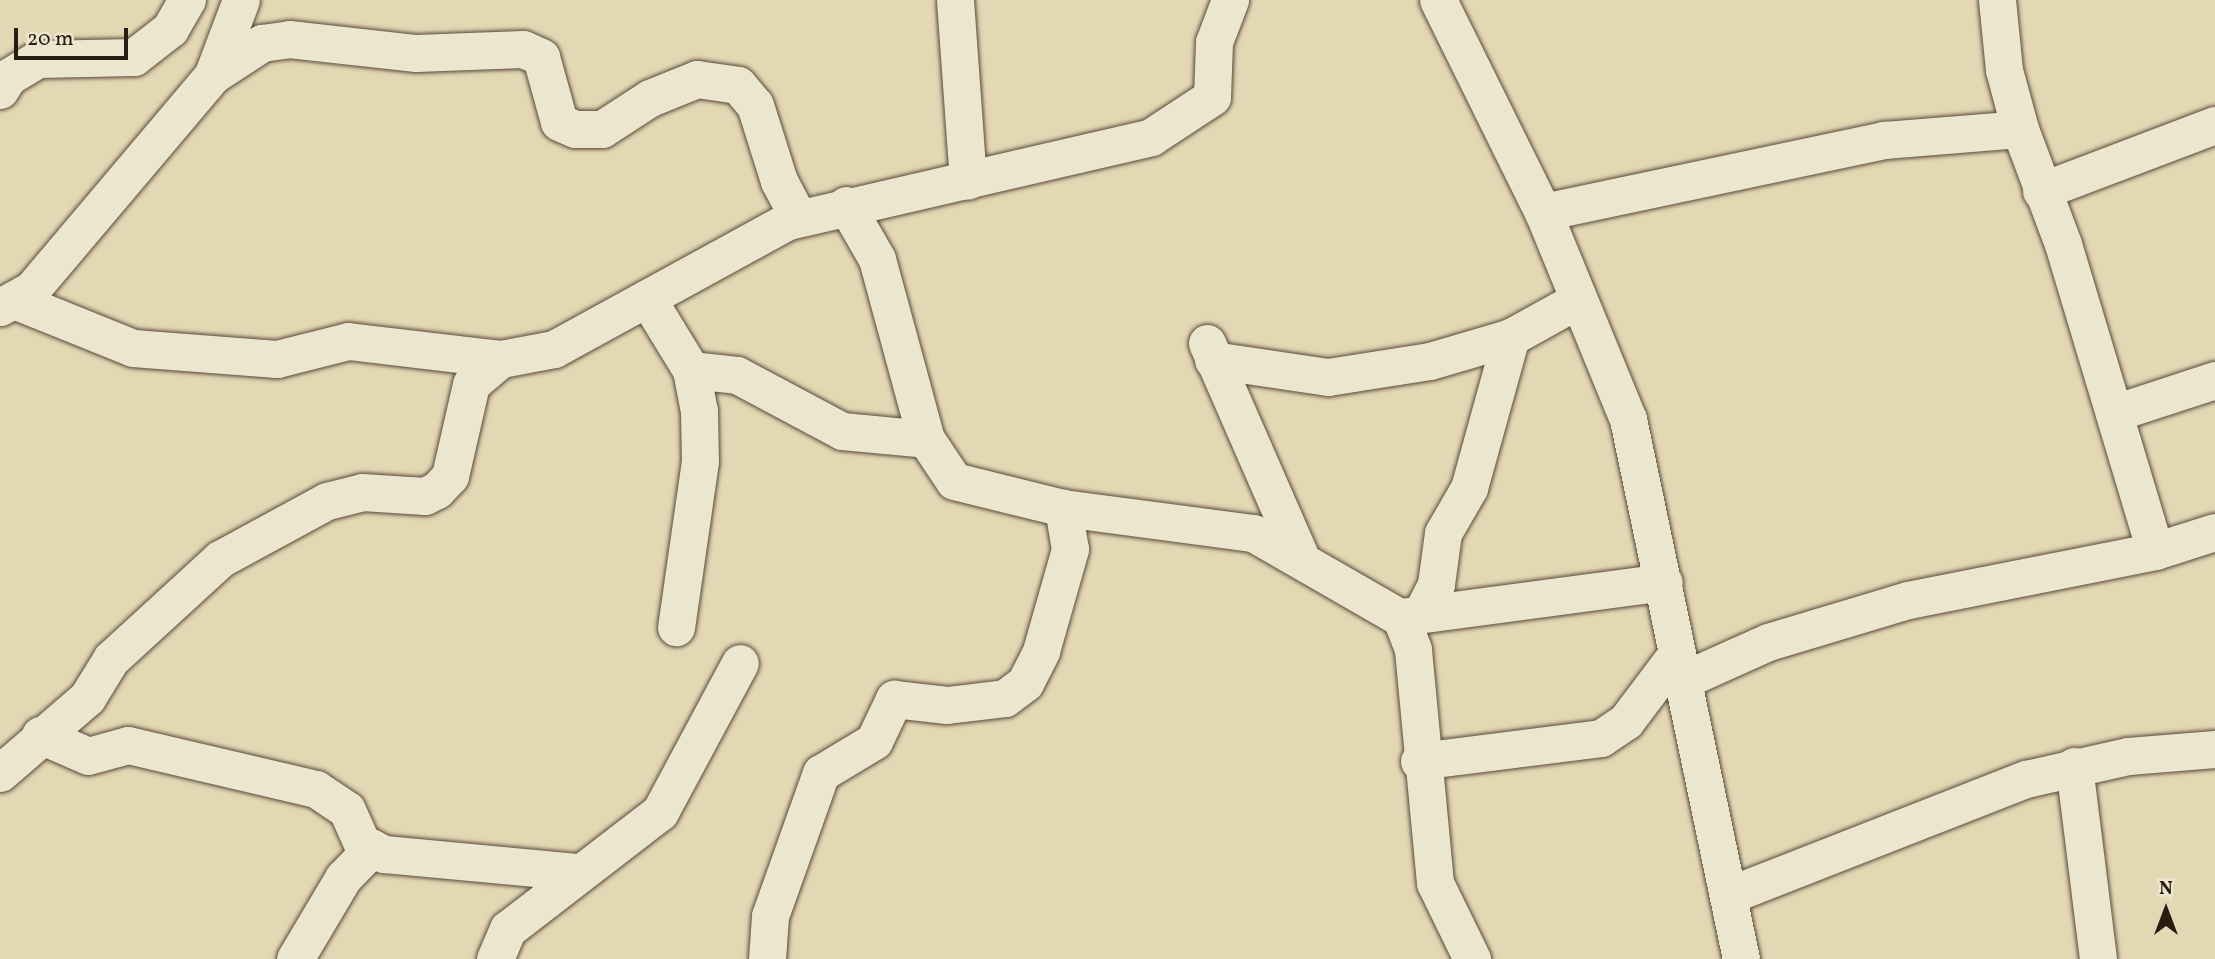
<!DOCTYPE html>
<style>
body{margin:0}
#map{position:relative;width:2215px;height:959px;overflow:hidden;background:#e4d8b4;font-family:Vollkorn,serif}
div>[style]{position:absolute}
.roads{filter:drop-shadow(0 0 2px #584a3a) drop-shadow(0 0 2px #584a3a)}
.minor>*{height:37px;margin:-18.5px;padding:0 18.5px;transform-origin:18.5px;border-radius:18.5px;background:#ede6ce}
span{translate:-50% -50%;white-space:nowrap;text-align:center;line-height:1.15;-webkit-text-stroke:6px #ede6ce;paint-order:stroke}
.north{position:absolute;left:2131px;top:875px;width:70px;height:70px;-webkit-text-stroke:5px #ede6ce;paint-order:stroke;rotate:0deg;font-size:19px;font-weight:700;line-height:28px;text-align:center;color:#2a1b12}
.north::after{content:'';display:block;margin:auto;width:24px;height:32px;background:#2a1b12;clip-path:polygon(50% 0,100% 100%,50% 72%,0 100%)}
.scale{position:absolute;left:14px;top:28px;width:114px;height:32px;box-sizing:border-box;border:4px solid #2a1b12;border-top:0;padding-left:9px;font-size:21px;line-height:24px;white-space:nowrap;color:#2a1b12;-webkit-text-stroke:5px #ede6ce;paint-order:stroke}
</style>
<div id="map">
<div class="roads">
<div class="minor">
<div style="left:955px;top:0;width:181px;rotate:85.9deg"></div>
<div style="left:1438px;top:0;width:237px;rotate:63.7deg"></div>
<div style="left:1543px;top:212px;width:224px;rotate:67.7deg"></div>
<div style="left:1628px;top:419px;width:552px;rotate:78.18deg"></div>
<div style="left:1997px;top:0;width:70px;rotate:84.3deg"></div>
<div style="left:2004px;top:70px;width:61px;rotate:74.8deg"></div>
<div style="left:2020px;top:129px;width:123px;rotate:69.5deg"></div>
<div style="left:2063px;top:244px;width:320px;rotate:73.3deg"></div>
<div style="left:213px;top:74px;width:79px;rotate:-69.3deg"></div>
<div style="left:0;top:90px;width:15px;rotate:-58deg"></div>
<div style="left:8px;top:77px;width:35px;rotate:-31deg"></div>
<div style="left:38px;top:59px;width:96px;rotate:-1.2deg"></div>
<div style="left:134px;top:57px;width:46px;rotate:-37.9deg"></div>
<div style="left:170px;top:29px;width:34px;rotate:-60deg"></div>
<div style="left:2041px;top:191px;width:186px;rotate:-20.8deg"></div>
<div style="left:846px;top:205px;width:62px;rotate:60.1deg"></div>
<div style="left:877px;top:259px;width:187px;rotate:74.8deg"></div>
<div style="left:926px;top:439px;width:50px;rotate:56.3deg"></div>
<div style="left:954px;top:481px;width:112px;rotate:13.9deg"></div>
<div style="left:1063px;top:508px;width:192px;rotate:7.5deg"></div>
<div style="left:1253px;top:533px;width:171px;rotate:29.9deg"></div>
<div style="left:1401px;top:618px;width:34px;rotate:69deg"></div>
<div style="left:1413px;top:650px;width:234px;rotate:84.6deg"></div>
<div style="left:1435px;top:883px;width:85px;rotate:64deg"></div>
<div style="left:1543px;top:212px;width:349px;rotate:-11.9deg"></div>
<div style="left:1884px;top:140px;width:136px;rotate:-4.6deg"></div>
<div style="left:647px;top:298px;width:84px;rotate:58.6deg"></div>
<div style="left:691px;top:370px;width:42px;rotate:79deg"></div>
<div style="left:699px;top:411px;width:50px;rotate:88.9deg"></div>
<div style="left:700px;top:461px;width:168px;rotate:98.2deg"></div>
<div style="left:14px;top:300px;width:128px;rotate:22deg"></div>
<div style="left:133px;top:348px;width:144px;rotate:4.4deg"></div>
<div style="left:277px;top:359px;width:73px;rotate:-14.2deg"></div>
<div style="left:348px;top:341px;width:154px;rotate:6.7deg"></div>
<div style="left:501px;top:359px;width:54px;rotate:-10.7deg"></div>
<div style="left:554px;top:349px;width:267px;rotate:-28.7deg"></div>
<div style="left:788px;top:221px;width:373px;rotate:-13deg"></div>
<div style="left:1151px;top:137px;width:73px;rotate:-33.3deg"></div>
<div style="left:1212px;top:97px;width:55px;rotate:-87.9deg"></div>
<div style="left:1214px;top:42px;width:45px;rotate:-69.1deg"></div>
<div style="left:0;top:307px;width:37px;rotate:-29deg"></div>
<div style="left:32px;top:289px;width:280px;rotate:-49.8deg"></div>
<div style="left:213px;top:75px;width:59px;rotate:-33.1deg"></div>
<div style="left:262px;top:43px;width:27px;rotate:-8deg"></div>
<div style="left:289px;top:39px;width:128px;rotate:6.3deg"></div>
<div style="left:416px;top:53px;width:107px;rotate:-2.1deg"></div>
<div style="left:523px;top:49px;width:20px;rotate:24deg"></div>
<div style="left:541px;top:57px;width:67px;rotate:74.5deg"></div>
<div style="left:559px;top:122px;width:17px;rotate:24deg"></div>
<div style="left:575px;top:129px;width:27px"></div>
<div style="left:602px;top:129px;width:57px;rotate:-32.9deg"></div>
<div style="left:650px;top:98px;width:51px;rotate:-22deg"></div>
<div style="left:697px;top:79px;width:41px;rotate:8.3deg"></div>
<div style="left:738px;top:85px;width:26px;rotate:50deg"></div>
<div style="left:755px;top:105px;width:80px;rotate:72.5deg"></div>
<div style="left:779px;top:181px;width:41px;rotate:62.2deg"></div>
<div style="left:1207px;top:343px;width:230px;rotate:66.4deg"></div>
<div style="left:1213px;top:360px;width:116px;rotate:8.4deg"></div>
<div style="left:1328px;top:377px;width:103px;rotate:-8.9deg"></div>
<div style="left:1430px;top:361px;width:84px;rotate:-16.5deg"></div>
<div style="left:1511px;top:337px;width:74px;rotate:-29deg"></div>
<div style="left:691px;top:370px;width:46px;rotate:6.2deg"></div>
<div style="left:737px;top:375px;width:119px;rotate:28.1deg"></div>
<div style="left:842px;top:431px;width:84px;rotate:5.4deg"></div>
<div style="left:2114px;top:413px;width:106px;rotate:-18.1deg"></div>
<div style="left:1422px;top:612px;width:31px;rotate:-63deg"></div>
<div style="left:1436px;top:584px;width:51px;rotate:-82.2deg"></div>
<div style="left:1443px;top:533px;width:52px;rotate:-60deg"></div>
<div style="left:1469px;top:488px;width:157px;rotate:-74.5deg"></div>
<div style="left:1402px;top:617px;width:264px;rotate:-7.6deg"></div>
<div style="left:1681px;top:681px;width:95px;rotate:-24.1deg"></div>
<div style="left:1768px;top:642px;width:146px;rotate:-16.7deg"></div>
<div style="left:1908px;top:600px;width:252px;rotate:-11.2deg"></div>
<div style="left:2155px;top:551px;width:63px;rotate:-17.6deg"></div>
<div style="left:40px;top:735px;width:52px;rotate:23.6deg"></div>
<div style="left:88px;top:756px;width:41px;rotate:-15.4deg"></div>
<div style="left:128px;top:745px;width:193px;rotate:13.2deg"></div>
<div style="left:316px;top:789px;width:37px;rotate:34deg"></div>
<div style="left:347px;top:810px;width:36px;rotate:66deg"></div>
<div style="left:362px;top:843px;width:25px;rotate:27deg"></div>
<div style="left:384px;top:854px;width:196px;rotate:5.3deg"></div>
<div style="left:1419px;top:761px;width:183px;rotate:-7.2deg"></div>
<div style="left:1601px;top:738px;width:30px;rotate:-34deg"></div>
<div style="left:1626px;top:721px;width:81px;rotate:-53deg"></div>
<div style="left:2074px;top:766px;width:194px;rotate:82.9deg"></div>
<div style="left:0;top:773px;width:115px;rotate:-40.8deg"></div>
<div style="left:87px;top:698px;width:46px;rotate:-58.4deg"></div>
<div style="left:111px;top:659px;width:148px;rotate:-42.5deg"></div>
<div style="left:220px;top:559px;width:122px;rotate:-28.5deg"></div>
<div style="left:327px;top:501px;width:36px;rotate:-14deg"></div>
<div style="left:362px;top:492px;width:63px;rotate:3.6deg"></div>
<div style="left:425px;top:496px;width:13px;rotate:-27deg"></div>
<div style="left:437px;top:490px;width:19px;rotate:-47deg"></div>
<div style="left:450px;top:476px;width:94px;rotate:-77.1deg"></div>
<div style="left:471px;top:384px;width:39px;rotate:-40deg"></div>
<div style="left:1732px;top:894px;width:316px;rotate:-21.4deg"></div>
<div style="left:2026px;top:779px;width:105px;rotate:-12.7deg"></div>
<div style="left:2128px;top:756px;width:87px;rotate:-4.6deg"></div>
<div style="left:295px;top:959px;width:94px;rotate:-59.3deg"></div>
<div style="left:343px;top:878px;width:42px;rotate:-46deg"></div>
<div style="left:495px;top:959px;width:33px;rotate:-67deg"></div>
<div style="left:508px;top:929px;width:192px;rotate:-37.6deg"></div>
<div style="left:660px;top:812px;width:169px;rotate:-61.8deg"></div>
<div style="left:767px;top:959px;width:43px;rotate:-86deg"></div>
<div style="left:770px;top:916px;width:152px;rotate:-70.4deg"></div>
<div style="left:821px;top:773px;width:62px;rotate:-31.1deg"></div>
<div style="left:874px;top:741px;width:47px;rotate:-64.5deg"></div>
<div style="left:894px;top:699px;width:53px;rotate:6.5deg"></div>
<div style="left:947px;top:705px;width:58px;rotate:-6.9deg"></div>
<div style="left:1005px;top:698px;width:25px;rotate:-37deg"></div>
<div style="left:1025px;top:683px;width:36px;rotate:-63deg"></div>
<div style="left:1041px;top:651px;width:106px;rotate:-74.1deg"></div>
<div style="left:1070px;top:549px;width:42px;rotate:-99.7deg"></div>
</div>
</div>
<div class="north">N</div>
<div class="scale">20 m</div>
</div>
